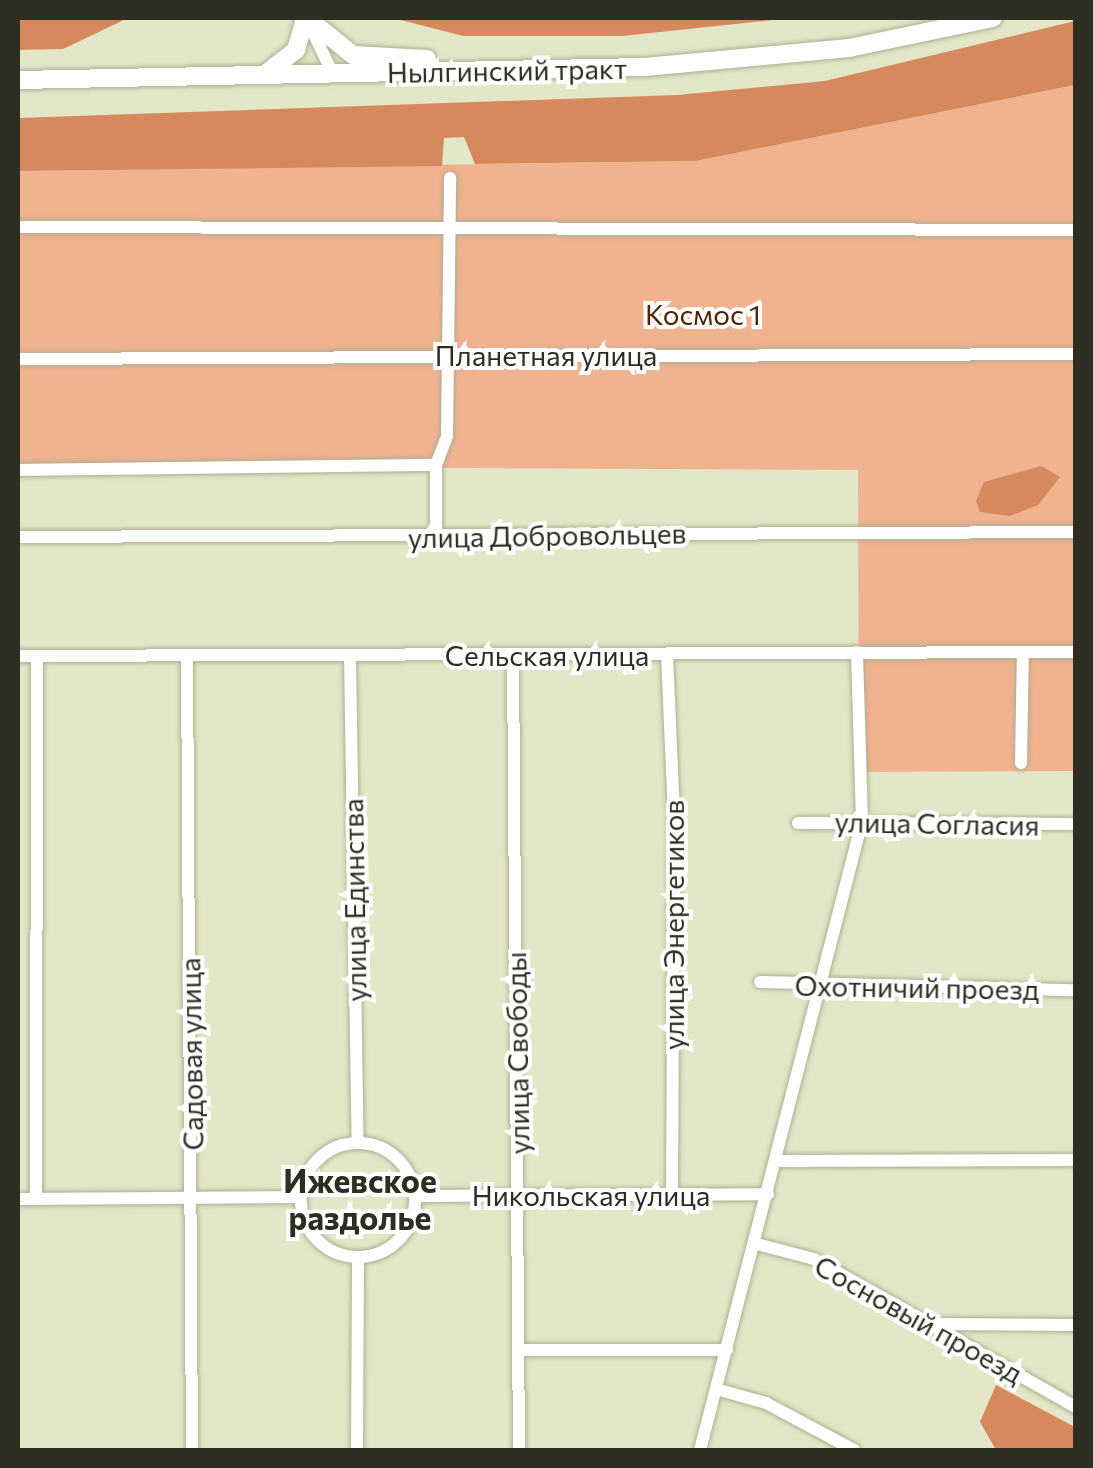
<!DOCTYPE html>
<meta charset="utf-8">
<style>
body{margin:0}
#map{position:relative;width:1093px;height:1468px;overflow:hidden;background:#e3e6c7;font-family:Commissioner,sans-serif}
div>[style]{position:absolute}
.green>*{inset:0;background:#f1b28f}
.forest>*{inset:0;background:#d5895c}
.roads{filter:drop-shadow(0 0 2px #aeaf92) drop-shadow(0 0 2px #aeaf92)}
.street>*{height:12px;margin:-6px;padding:0 6px;transform-origin:6px;border-radius:6px;background:#fff}
.street>.ring{margin:-6px;padding:0;box-sizing:content-box;background:none;border:12px solid #fff;border-radius:50%}
.secondary>*{height:18px;margin:-9px;padding:0 9px;transform-origin:9px;border-radius:9px;background:#fff}
span{translate:-50% -50%;white-space:nowrap;text-align:center;line-height:1.15;-webkit-text-stroke:8px #fff;paint-order:stroke}
.street-label{font-size:28px;color:#2d2d22}
.park-label{font-size:28px;color:#522100}
.quarter-label{font-size:32px;color:#2d2d22;font-weight:700}
.frame{position:absolute;inset:0;border:20px solid #2d2d22;pointer-events:none}
</style>
<div id="map">
<div class="green">
<div style="clip-path:polygon(1075px 85px,1075px 771px,859px 772px,858px 470px,18px 466px,18px 171px,696px 161px)"></div>
</div>
<div class="forest">
<div style="clip-path:polygon(18px 18px,128px 18px,63px 49px,18px 50px)"></div>
<div style="clip-path:polygon(393px 18px,791px 18px,622px 36px,463px 36px)"></div>
<div style="clip-path:polygon(1075px 21px,1075px 85px,696px 161px,475px 164px,464px 137px,444px 138px,442px 166px,18px 171px,18px 118px,677px 95px,825px 81px)"></div>
<div style="clip-path:polygon(1041px 466px,1060px 477px,1038px 505px,1010px 516px,980px 512px,976px 501px,984px 482px)"></div>
<div style="clip-path:polygon(996px 1385px,1075px 1427px,1075px 1450px,996px 1450px,980px 1422px)"></div>
</div>
<div class="roads">
<div class="street">
<div style="left:307px;top:20px;width:60px;rotate:64.3deg"></div>
<div style="left:18px;top:227px;width:1058px;rotate:0.16deg"></div>
<div style="left:18px;top:359px;width:1058px;rotate:-0.27deg"></div>
<div style="left:18px;top:470px;width:418px;rotate:-0.7deg"></div>
<div style="left:18px;top:537px;width:1058px;rotate:-0.27deg"></div>
<div style="left:436px;top:537px;width:72px;rotate:-90deg"></div>
<div style="left:436px;top:465px;width:31px;rotate:-69deg"></div>
<div style="left:447px;top:436px;width:258px;rotate:-89.3deg"></div>
<div style="left:513px;top:655px;width:795px;rotate:89.57deg"></div>
<div style="left:667px;top:655px;width:160px;rotate:87.5deg"></div>
<div style="left:674px;top:815px;width:380px;rotate:90.3deg"></div>
<div style="left:18px;top:656px;width:1058px;rotate:-0.22deg"></div>
<div style="left:187px;top:657px;width:793px;rotate:89.64deg"></div>
<div style="left:350px;top:657px;width:486px;rotate:89.1deg"></div>
<div style="left:1021px;top:763px;width:111px;rotate:-89deg"></div>
<div style="left:798px;top:823px;width:278px;rotate:0.2deg"></div>
<div style="left:760px;top:982px;width:316px;rotate:1.5deg"></div>
<div class="ring" style="left:301px;top:1143px;width:102px;height:102px"></div>
<div style="left:777px;top:1161px;width:299px;rotate:-0.2deg"></div>
<div style="left:415px;top:1196px;width:353px;rotate:-0.3deg"></div>
<div style="left:21px;top:1199px;width:279px;rotate:-0.4deg"></div>
<div style="left:36px;top:1199px;width:542px;rotate:-89.89deg"></div>
<div style="left:757px;top:1244px;width:59px;rotate:14.7deg"></div>
<div style="left:814px;top:1259px;width:301px;rotate:29.5deg"></div>
<div style="left:938px;top:1324px;width:138px;rotate:0.4deg"></div>
<div style="left:519px;top:1350px;width:208px"></div>
<div style="left:716px;top:1389px;width:52px;rotate:15.6deg"></div>
<div style="left:766px;top:1403px;width:100px;rotate:28.1deg"></div>
<div style="left:357px;top:1450px;width:192px;rotate:-89.7deg"></div>
<div style="left:700px;top:1450px;width:649px;rotate:-75.54deg"></div>
<div style="left:862px;top:822px;width:170px;rotate:-91.7deg"></div>
</div>
<div class="secondary">
<div style="left:307px;top:18px;width:59px;rotate:38.8deg"></div>
<div style="left:353px;top:55px;width:74px;rotate:3.1deg"></div>
<div style="left:264px;top:75px;width:41px;rotate:-38deg"></div>
<div style="left:296px;top:50px;width:33px;rotate:-74deg"></div>
<div style="left:18px;top:80px;width:627px;rotate:-1.19deg"></div>
<div style="left:645px;top:67px;width:205px;rotate:-5.3deg"></div>
<div style="left:849px;top:48px;width:147px;rotate:-11.8deg"></div>
</div>
</div>
<div class="street-label">
<span style="left:507px;top:70px;rotate:-1deg">Нылгинский тракт</span>
<span style="left:546px;top:355px">Планетная улица</span>
<span style="left:547px;top:535px;rotate:-1deg">улица Добровольцев</span>
<span style="left:547px;top:655px">Сельская улица</span>
<span style="left:937px;top:823px;rotate:1deg">улица Согласия</span>
<span style="left:354px;top:900px;rotate:-91deg">улица Единства</span>
<span style="left:673px;top:925px;rotate:-90deg">улица Энергетиков</span>
<span style="left:917px;top:987px;rotate:1deg">Охотничий проезд</span>
<span style="left:517px;top:1053px;rotate:-91deg">улица Свободы</span>
<span style="left:191px;top:1054px;rotate:-91deg">Садовая улица</span>
<span style="left:591px;top:1195px">Никольская улица</span>
<span style="left:919px;top:1319px;rotate:29deg">Сосновый проезд</span>
</div>
<div class="park-label">
<span style="left:703px;top:314px">Космос 1</span>
</div>
<div class="quarter-label">
<span style="left:360px;top:1199px">Ижевское<br>раздолье</span>
</div>
<div class="frame"></div>
</div>
